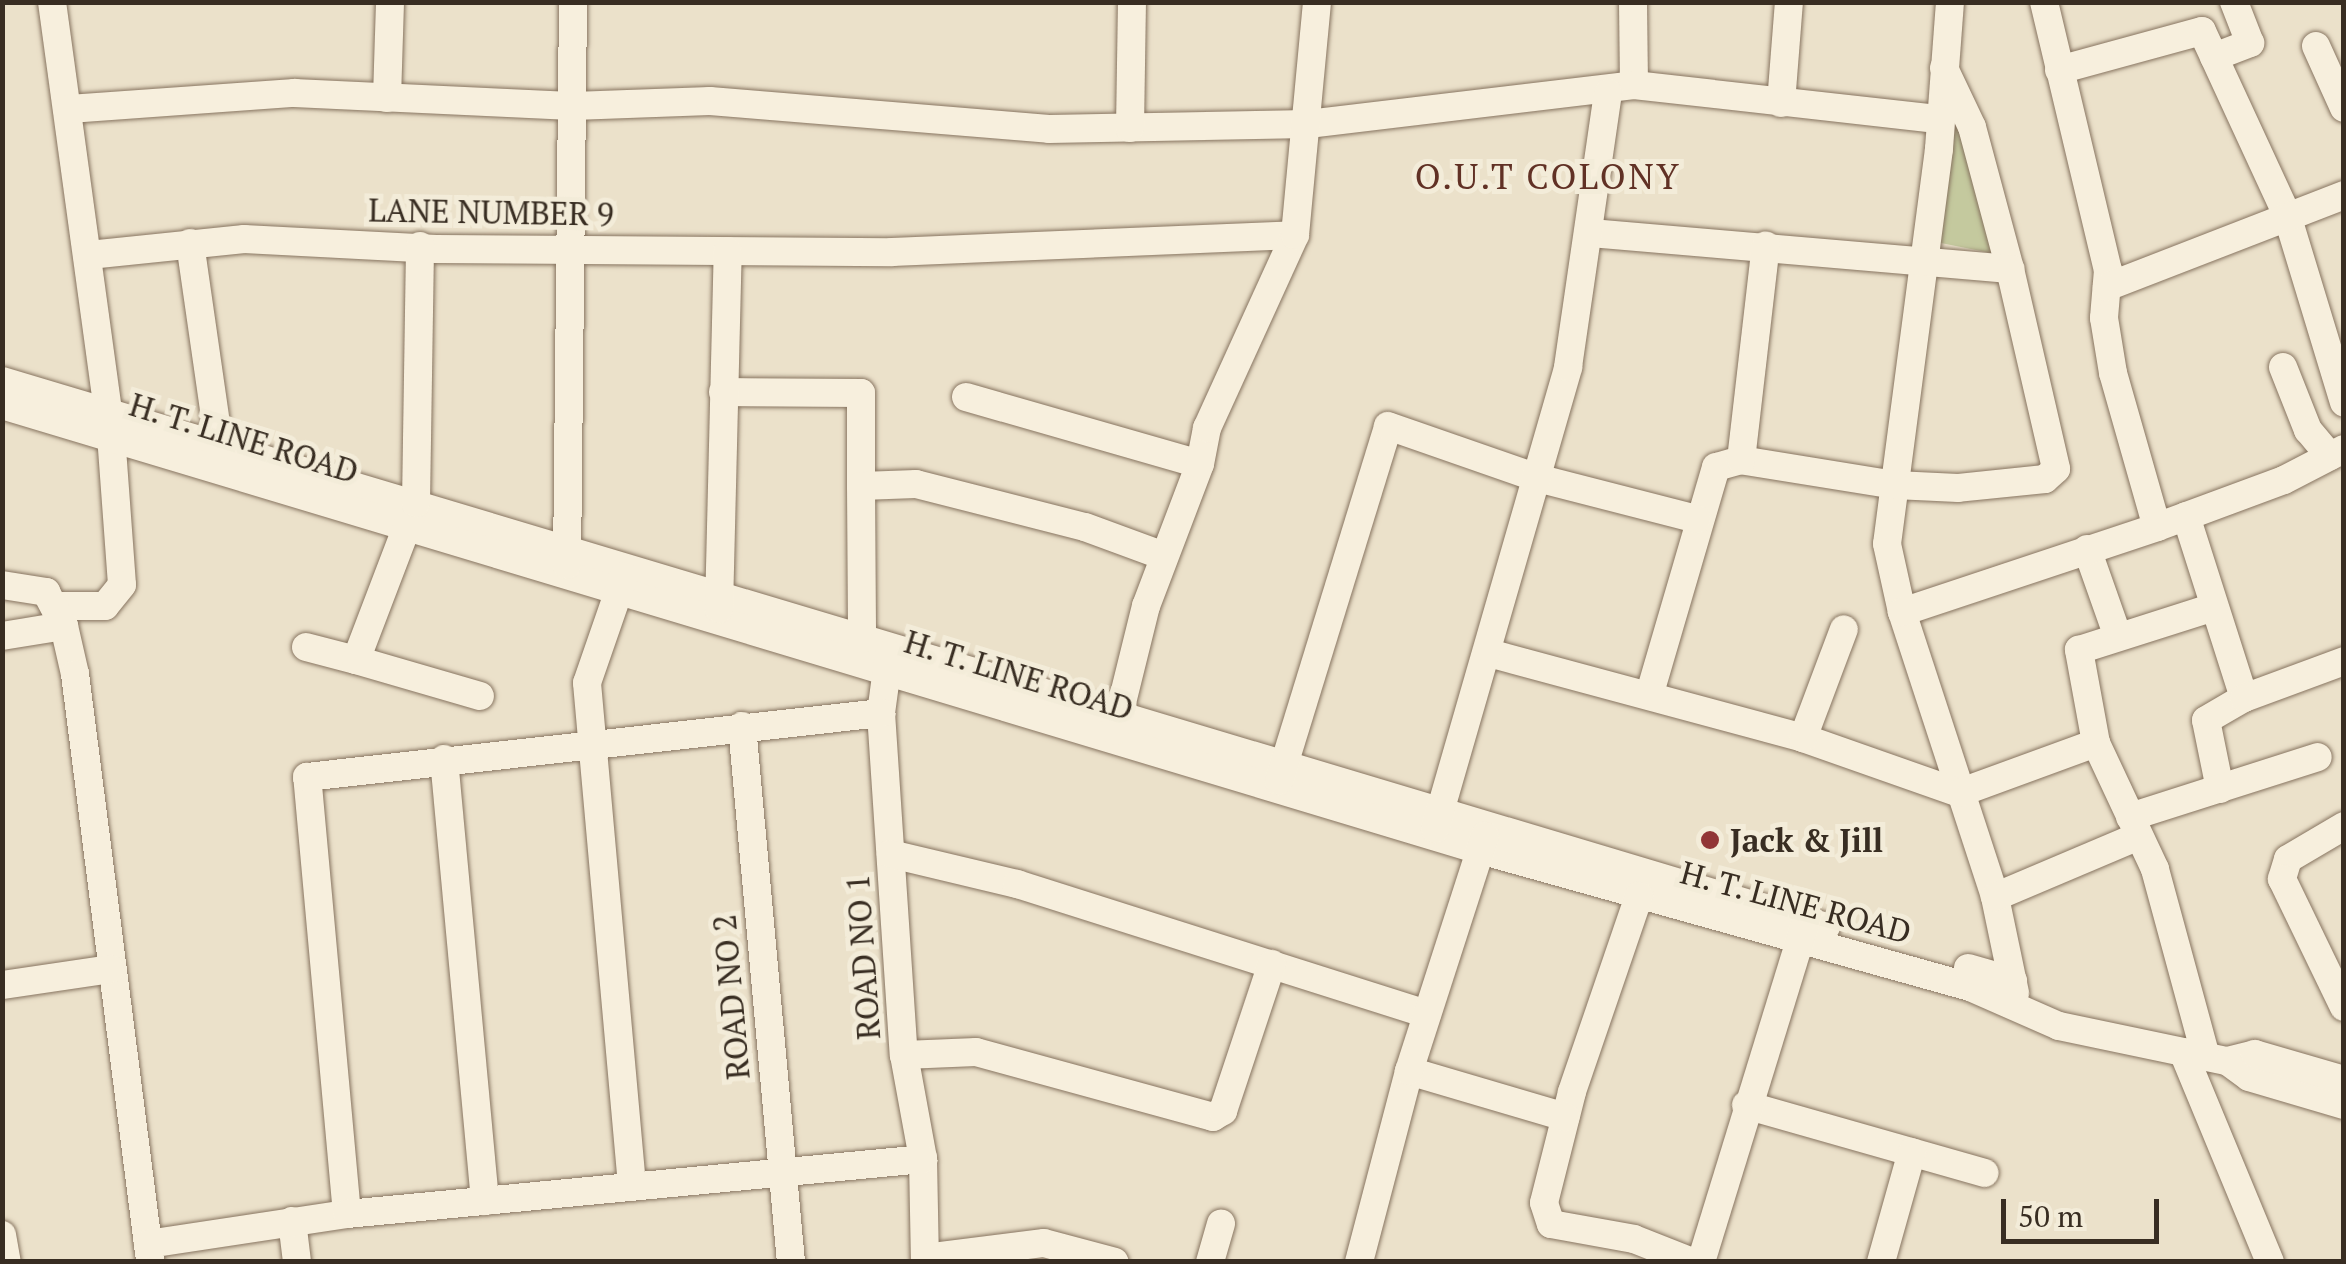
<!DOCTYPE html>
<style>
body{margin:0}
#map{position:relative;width:2346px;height:1264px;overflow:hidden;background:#ebe1ca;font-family:"PT Serif",serif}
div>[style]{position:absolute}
.green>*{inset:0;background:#c4c99e}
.roads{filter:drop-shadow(0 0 2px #877460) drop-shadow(0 0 2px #877460)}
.minor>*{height:28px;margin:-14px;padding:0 14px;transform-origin:14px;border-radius:14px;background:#f7efdd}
.dots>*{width:28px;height:28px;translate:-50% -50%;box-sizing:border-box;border:5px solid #f3ecd9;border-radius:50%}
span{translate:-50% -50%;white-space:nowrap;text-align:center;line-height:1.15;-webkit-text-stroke:10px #f3ecd9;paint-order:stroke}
.street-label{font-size:32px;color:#382d22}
.poi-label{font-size:32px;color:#382d22;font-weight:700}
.left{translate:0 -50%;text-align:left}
.neighbourhood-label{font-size:35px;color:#613125;letter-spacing:2.5px}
.frame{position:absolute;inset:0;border:5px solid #382d22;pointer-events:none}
.scale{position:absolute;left:2001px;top:1199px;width:158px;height:45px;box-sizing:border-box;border:5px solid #382d22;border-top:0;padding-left:12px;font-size:30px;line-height:35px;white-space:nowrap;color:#382d22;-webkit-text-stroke:8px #f3ecd9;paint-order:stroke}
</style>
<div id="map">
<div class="green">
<div style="clip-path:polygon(1953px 105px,1996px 254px,1936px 242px)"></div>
</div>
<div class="roads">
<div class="minor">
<div style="left:52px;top:2px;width:437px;rotate:82.2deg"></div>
<div style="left:111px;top:435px;width:150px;rotate:85.8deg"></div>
<div style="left:122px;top:585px;width:27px;rotate:129deg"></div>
<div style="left:105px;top:606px;width:51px;rotate:180deg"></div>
<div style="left:1633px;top:2px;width:83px;rotate:89.3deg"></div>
<div style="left:1950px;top:2px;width:147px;rotate:94.3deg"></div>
<div style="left:1939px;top:149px;width:398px;rotate:97.5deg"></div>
<div style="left:1887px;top:544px;width:70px;rotate:77.6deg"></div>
<div style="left:1902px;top:612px;width:300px;rotate:71.9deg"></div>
<div style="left:1995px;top:897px;width:98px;rotate:78.2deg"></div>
<div style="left:2044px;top:2px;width:276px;rotate:76.6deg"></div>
<div style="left:2108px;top:270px;width:48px;rotate:94.8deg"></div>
<div style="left:2104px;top:318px;width:56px;rotate:80.7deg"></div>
<div style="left:2113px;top:373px;width:160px;rotate:74.1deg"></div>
<div style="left:2316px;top:46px;width:68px;rotate:65.7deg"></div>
<div style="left:2214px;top:57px;width:39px;rotate:-21deg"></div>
<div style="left:2250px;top:43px;width:44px;rotate:-111.3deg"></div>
<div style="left:1944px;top:68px;width:65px;rotate:64.6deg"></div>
<div style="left:1972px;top:127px;width:147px;rotate:75deg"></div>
<div style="left:2059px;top:70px;width:148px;rotate:-15.3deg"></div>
<div style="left:2202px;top:31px;width:203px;rotate:65.2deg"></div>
<div style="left:2287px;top:215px;width:196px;rotate:73.1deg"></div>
<div style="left:387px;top:98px;width:96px;rotate:-88.2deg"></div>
<div style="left:1781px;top:103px;width:101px;rotate:-85.5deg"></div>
<div style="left:69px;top:109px;width:226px;rotate:-4.1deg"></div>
<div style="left:294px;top:93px;width:279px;rotate:2.7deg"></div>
<div style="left:573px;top:106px;width:137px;rotate:-2.1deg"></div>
<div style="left:710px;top:101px;width:340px;rotate:4.7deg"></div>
<div style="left:1049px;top:129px;width:259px;rotate:-1.1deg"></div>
<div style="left:1308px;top:124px;width:328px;rotate:-6.8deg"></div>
<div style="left:1634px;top:85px;width:305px;rotate:6.4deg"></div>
<div style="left:1130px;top:128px;width:126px;rotate:-89.1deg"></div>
<div style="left:1590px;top:233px;width:422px;rotate:4.9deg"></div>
<div style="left:2010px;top:269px;width:205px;rotate:77deg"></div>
<div style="left:2056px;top:469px;width:15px;rotate:138deg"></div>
<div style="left:2045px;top:479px;width:87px;rotate:174.1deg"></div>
<div style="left:1958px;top:488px;width:63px;rotate:-177.3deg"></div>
<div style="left:1895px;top:485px;width:156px;rotate:-170.8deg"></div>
<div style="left:1741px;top:460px;width:26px;rotate:164deg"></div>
<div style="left:1716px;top:467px;width:235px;rotate:106.3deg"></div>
<div style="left:190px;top:243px;width:218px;rotate:81.8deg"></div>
<div style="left:89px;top:255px;width:156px;rotate:-5.9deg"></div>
<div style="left:244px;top:239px;width:192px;rotate:3deg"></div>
<div style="left:436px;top:249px;width:456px;rotate:0.4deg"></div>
<div style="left:892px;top:252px;width:403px;rotate:-2.4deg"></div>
<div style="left:2107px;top:287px;width:254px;rotate:-21.2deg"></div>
<div style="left:2283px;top:367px;width:68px;rotate:68.4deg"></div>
<div style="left:2308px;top:430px;width:34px;rotate:50deg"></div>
<div style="left:2px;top:381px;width:1904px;rotate:16.66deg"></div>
<div style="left:723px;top:392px;width:138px;rotate:0.4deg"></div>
<div style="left:861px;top:393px;width:93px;rotate:90deg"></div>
<div style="left:861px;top:486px;width:55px;rotate:-2.1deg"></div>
<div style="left:916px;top:484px;width:174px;rotate:14.3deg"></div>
<div style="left:1085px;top:527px;width:84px;rotate:20.2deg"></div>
<div style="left:966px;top:397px;width:243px;rotate:16deg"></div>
<div style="left:2px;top:405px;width:1544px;rotate:16.76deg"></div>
<div style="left:1480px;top:850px;width:509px;rotate:15.62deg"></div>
<div style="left:1970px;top:987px;width:97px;rotate:23.7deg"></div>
<div style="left:2059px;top:1026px;width:172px;rotate:11.8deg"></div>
<div style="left:2227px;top:1061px;width:27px;rotate:36deg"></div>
<div style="left:2249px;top:1077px;width:99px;rotate:16.4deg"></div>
<div style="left:1741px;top:460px;width:216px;rotate:-83.4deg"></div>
<div style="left:861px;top:486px;width:153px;rotate:89.6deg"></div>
<div style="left:2186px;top:516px;width:191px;rotate:72.3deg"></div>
<div style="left:2087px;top:549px;width:93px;rotate:70.6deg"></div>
<div style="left:567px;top:565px;width:563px;rotate:-89.39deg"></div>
<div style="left:624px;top:576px;width:113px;rotate:109.1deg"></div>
<div style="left:587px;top:683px;width:504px;rotate:84.88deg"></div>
<div style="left:2px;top:585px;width:45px;rotate:9deg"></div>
<div style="left:46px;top:592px;width:38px;rotate:62deg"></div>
<div style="left:64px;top:626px;width:49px;rotate:77.1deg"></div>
<div style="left:75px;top:674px;width:591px;rotate:82.71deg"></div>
<div style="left:719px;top:609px;width:358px;rotate:-88.6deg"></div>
<div style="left:1902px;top:612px;width:269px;rotate:-18.4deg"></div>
<div style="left:2157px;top:527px;width:135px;rotate:-20.3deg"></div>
<div style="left:2284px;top:480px;width:68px;rotate:-27.3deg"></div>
<div style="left:2px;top:636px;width:63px;rotate:-9.2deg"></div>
<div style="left:306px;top:647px;width:52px;rotate:14.6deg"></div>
<div style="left:356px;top:660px;width:168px;rotate:-69.1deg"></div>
<div style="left:416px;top:503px;width:257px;rotate:-89.1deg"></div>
<div style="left:1489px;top:653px;width:325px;rotate:15.1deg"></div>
<div style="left:1803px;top:738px;width:165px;rotate:19.4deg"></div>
<div style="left:1959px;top:793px;width:146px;rotate:-20.1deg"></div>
<div style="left:889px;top:654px;width:60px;rotate:97.7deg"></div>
<div style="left:881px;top:713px;width:343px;rotate:86.2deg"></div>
<div style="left:904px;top:1055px;width:106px;rotate:79.6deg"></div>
<div style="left:923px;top:1159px;width:103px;rotate:88.9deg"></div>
<div style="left:356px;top:660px;width:129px;rotate:16.2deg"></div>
<div style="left:742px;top:726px;width:538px;rotate:84.78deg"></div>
<div style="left:1115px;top:731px;width:129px;rotate:-76.1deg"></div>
<div style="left:1146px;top:606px;width:152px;rotate:-69.2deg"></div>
<div style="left:1200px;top:464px;width:37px;rotate:-79deg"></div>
<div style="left:1207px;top:428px;width:212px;rotate:-65.5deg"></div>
<div style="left:1295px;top:235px;width:234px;rotate:-84.6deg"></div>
<div style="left:1803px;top:738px;width:116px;rotate:-69.4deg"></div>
<div style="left:444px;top:759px;width:444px;rotate:84.7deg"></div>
<div style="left:1279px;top:781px;width:371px;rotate:-72.9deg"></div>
<div style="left:1388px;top:426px;width:158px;rotate:19.2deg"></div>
<div style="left:1537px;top:478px;width:165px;rotate:14.4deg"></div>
<div style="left:2220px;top:789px;width:70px;rotate:-101.5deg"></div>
<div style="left:2206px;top:720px;width:44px;rotate:-30.1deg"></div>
<div style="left:2244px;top:698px;width:107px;rotate:-20.3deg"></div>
<div style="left:2130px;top:817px;width:197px;rotate:-17.7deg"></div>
<div style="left:2344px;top:826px;width:65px;rotate:149.5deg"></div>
<div style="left:2288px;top:859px;width:21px;rotate:107deg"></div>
<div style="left:2282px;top:879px;width:142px;rotate:64.2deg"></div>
<div style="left:1435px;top:829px;width:481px;rotate:-73.9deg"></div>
<div style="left:1568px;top:367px;width:277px;rotate:-81.7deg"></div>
<div style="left:891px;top:854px;width:130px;rotate:13.4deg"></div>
<div style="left:1017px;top:884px;width:430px;rotate:17.6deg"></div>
<div style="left:1639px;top:896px;width:207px;rotate:108.9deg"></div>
<div style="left:1572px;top:1092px;width:114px;rotate:104.2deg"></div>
<div style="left:1544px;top:1203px;width:22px;rotate:72deg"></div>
<div style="left:1551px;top:1224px;width:84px;rotate:10.2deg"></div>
<div style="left:1634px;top:1239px;width:62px;rotate:21.6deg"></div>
<div style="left:1995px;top:897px;width:156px;rotate:-23deg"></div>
<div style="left:1968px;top:968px;width:47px;rotate:16.1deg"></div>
<div style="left:2px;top:985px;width:109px;rotate:-8.4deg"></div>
<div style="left:2183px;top:1052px;width:227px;rotate:67.5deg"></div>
<div style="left:904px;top:1055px;width:72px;rotate:-2.4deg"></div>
<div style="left:976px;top:1052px;width:246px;rotate:15.3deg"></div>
<div style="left:1213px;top:1117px;width:12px;rotate:-31deg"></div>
<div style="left:1223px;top:1111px;width:155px;rotate:-71.6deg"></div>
<div style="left:2206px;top:1057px;width:195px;rotate:-105.2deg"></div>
<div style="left:2155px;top:869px;width:139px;rotate:-115.1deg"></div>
<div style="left:2096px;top:743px;width:95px;rotate:-100.4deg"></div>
<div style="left:2079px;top:650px;width:142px;rotate:-17.7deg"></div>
<div style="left:2227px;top:1061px;width:29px;rotate:-14deg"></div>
<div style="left:2255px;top:1054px;width:93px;rotate:16.3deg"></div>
<div style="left:1409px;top:1071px;width:163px;rotate:16.4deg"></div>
<div style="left:1746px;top:1105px;width:248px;rotate:15.9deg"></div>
<div style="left:347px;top:1214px;width:439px;rotate:-95.2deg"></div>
<div style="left:307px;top:777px;width:578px;rotate:-6.36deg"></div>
<div style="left:292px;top:1221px;width:41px;rotate:83deg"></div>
<div style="left:2px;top:1235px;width:27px;rotate:80deg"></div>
<div style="left:148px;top:1244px;width:201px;rotate:-8.6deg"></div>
<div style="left:347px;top:1214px;width:579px;rotate:-5.45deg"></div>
<div style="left:925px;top:1258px;width:120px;rotate:-7.2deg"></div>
<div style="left:1044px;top:1243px;width:73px;rotate:15deg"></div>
<div style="left:1210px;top:1262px;width:40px;rotate:-74deg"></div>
<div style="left:1359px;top:1262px;width:197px;rotate:-75.3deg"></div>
<div style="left:1409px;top:1071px;width:247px;rotate:-72.1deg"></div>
<div style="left:1701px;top:1262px;width:355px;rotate:-72.9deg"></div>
<div style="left:1881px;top:1262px;width:114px;rotate:-74.3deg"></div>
</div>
</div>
<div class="dots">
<div style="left:1710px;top:840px;background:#913536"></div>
</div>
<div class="street-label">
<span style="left:491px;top:212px;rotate:1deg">LANE NUMBER 9</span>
<span style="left:244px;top:438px;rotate:17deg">H. T. LINE ROAD</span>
<span style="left:1019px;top:675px;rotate:17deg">H. T. LINE ROAD</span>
<span style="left:1796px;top:902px;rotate:15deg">H. T. LINE ROAD</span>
<span style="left:863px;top:957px;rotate:-94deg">ROAD NO 1</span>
<span style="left:731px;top:997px;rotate:-95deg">ROAD NO 2</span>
</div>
<div class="poi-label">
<span class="left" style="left:1730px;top:840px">Jack &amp; Jill</span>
</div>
<div class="neighbourhood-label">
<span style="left:1548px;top:176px">O.U.T COLONY</span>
</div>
<div class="frame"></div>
<div class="scale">50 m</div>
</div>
